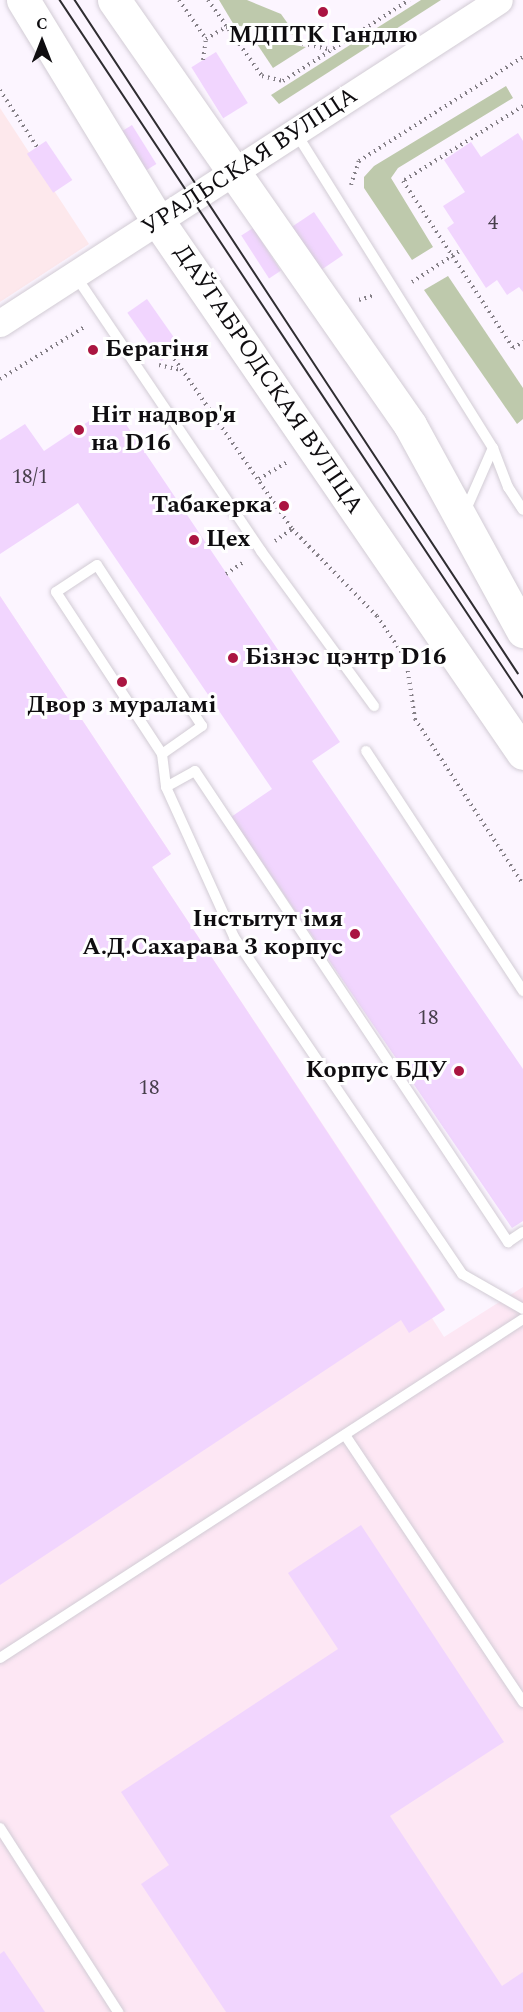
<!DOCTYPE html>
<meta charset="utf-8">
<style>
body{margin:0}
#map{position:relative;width:523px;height:2012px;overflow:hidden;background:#fcf5ff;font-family:Spectral,serif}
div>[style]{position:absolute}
.commercial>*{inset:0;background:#fde8ec}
.industrial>*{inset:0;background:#fde7f4}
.green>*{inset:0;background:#bec9ac}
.building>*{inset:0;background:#f1d5fe;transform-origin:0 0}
.path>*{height:4px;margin-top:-2px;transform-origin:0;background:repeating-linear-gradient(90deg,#858087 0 1.5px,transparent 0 6px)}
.roads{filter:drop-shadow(0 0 2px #d2ccd5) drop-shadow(0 0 2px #d2ccd5)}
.service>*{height:10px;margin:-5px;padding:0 5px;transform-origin:5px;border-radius:5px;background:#fff}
.tertiary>*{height:27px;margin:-13.5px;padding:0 13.5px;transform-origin:13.5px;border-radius:13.5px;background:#fff}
.primary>*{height:33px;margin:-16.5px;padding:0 16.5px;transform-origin:16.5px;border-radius:16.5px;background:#fff}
.tram>*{height:1.5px;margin:-0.75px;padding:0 0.75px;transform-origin:0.75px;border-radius:0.75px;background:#2f2d31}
.dots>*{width:16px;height:16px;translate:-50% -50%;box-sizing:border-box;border:3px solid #fff;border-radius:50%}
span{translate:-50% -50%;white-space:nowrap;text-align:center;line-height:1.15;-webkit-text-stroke:6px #fff;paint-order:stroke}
.number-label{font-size:21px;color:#483f4c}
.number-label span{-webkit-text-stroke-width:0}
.poi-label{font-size:24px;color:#0f0d10;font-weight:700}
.left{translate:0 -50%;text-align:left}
.right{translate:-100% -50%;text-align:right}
.street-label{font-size:24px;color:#0f0d10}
.north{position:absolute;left:12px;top:12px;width:60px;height:60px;-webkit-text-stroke:4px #fff;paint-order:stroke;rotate:0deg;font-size:16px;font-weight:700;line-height:24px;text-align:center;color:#0f0d10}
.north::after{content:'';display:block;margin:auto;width:21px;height:27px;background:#0f0d10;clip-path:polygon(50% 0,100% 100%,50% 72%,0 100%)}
</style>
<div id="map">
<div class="commercial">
<div style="clip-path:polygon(0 108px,89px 244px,0 302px)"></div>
</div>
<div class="industrial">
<div style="clip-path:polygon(0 596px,171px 854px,152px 867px,445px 1309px,432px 1318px,444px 1337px,523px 1287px,523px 2012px,0 2012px)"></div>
</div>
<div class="green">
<div style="clip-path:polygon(219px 0,247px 0,281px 14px,296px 35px,234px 25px)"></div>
<div style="clip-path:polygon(421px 0,441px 0,279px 104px,271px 95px)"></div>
<div style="clip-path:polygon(253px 38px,306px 47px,273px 68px)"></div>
<div style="clip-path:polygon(506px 86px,513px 98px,398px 168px,391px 178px,433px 247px,412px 260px,364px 188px,364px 177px,374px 166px)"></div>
<div style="clip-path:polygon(448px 276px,523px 388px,523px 419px,517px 424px,424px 290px)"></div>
</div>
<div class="building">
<div style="left:216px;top:52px;width:60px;height:29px;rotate:58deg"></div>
<div style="left:132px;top:125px;width:46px;height:20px;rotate:58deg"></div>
<div style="clip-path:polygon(518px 133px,523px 141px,523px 292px,519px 287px,507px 295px,497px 280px,486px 288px,447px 228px,454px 223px,443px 206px,465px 192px,444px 160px,471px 142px,481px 157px)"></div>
<div style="left:46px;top:141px;width:47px;height:23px;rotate:56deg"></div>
<div style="left:314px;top:212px;width:52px;height:27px;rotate:56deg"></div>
<div style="left:253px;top:228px;width:51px;height:14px;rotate:57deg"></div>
<div style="left:147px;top:299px;width:59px;height:24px;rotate:55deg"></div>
<div style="clip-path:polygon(113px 405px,340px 742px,312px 761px,523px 1069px,523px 1221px,512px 1228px,231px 817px,272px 789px,78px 503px,0 554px,0 440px,25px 424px,44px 451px)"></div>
<div style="clip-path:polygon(0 596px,171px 854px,152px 867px,445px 1310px,409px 1333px,401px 1320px,0 1585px)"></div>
<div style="clip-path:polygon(361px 1525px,504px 1742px,390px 1816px,502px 1986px,523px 1972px,523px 2012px,226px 2012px,141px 1884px,169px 1865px,121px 1792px,338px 1649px,288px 1573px)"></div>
<div style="clip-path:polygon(4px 1951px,45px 2012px,0 2012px,0 1954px)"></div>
</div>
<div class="path">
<div style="left:179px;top:0;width:47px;rotate:55.3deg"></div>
<div style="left:208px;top:0;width:93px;rotate:54.6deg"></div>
<div style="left:262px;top:76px;width:22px;rotate:13deg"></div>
<div style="left:283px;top:81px;width:150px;rotate:-32.7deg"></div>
<div style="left:203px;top:60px;width:21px;rotate:-82deg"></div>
<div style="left:206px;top:39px;width:23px;rotate:-31deg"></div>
<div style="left:226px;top:27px;width:108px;rotate:12.2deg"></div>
<div style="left:0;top:90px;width:68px;rotate:57deg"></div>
<div style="left:523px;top:106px;width:142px;rotate:148deg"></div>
<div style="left:403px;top:181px;width:200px;rotate:56.6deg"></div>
<div style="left:513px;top:348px;width:12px;rotate:-31deg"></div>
<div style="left:351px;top:185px;width:25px;rotate:-72deg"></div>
<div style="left:359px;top:161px;width:194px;rotate:-32.4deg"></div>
<div style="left:412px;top:282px;width:59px;rotate:-33.1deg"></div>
<div style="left:359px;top:300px;width:16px;rotate:-18deg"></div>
<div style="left:171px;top:354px;width:213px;rotate:55.3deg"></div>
<div style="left:292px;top:529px;width:122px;rotate:45.7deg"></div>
<div style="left:377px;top:616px;width:52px;rotate:56deg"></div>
<div style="left:406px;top:659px;width:61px;rotate:81.5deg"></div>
<div style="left:415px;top:719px;width:197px;rotate:56.8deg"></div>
<div style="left:159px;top:365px;width:23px;rotate:13deg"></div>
<div style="left:0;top:379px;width:101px;rotate:-31.6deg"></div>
<div style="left:259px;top:479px;width:33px;rotate:-31deg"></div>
<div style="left:275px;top:541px;width:21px;rotate:-35deg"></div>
<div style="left:226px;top:574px;width:22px;rotate:-34deg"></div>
</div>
<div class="roads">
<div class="service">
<div style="left:296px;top:133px;width:372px;rotate:58deg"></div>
<div style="left:493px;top:448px;width:42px;rotate:69deg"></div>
<div style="left:508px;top:487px;width:27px;rotate:57deg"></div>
<div style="left:75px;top:275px;width:333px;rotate:56deg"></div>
<div style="left:261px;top:551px;width:192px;rotate:53.9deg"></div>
<div style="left:464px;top:514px;width:72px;rotate:-66.3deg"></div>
<div style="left:366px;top:751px;width:287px;rotate:56.8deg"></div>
<div style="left:162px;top:754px;width:49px;rotate:-35deg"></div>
<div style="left:202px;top:726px;width:192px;rotate:-123.1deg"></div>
<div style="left:97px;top:565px;width:49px;rotate:146.6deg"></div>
<div style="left:56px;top:592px;width:194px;rotate:56.8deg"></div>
<div style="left:162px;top:754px;width:33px;rotate:83deg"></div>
<div style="left:166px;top:787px;width:165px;rotate:65.6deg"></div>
<div style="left:234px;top:937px;width:407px;rotate:55.9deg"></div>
<div style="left:462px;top:1274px;width:70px;rotate:29.8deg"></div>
<div style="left:166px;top:787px;width:33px;rotate:-29deg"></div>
<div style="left:195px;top:771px;width:566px;rotate:56.39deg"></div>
<div style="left:508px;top:1242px;width:18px;rotate:-34deg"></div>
<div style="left:345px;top:1435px;width:321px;rotate:56.3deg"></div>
<div style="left:0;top:1658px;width:623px;rotate:-32.95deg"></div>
<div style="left:0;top:1828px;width:219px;rotate:57.3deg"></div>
</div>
<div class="tertiary">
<div style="left:0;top:323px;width:594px;rotate:-32.91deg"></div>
</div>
<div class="primary">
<div style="left:23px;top:0;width:259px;rotate:58.6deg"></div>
<div style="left:158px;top:221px;width:645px;rotate:55.55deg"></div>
<div style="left:114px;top:0;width:518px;rotate:55.14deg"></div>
<div style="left:410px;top:425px;width:235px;rotate:61.3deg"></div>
</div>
</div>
<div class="tram">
<div style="left:60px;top:0;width:837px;rotate:56.4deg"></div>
<div style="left:75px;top:0;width:806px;rotate:56.65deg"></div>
</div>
<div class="dots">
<div style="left:323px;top:12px;background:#aa1541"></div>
<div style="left:93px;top:350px;background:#aa1541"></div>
<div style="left:79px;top:430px;background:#aa1541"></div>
<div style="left:284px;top:506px;background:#aa1541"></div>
<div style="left:194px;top:540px;background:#aa1541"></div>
<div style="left:233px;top:658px;background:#aa1541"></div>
<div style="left:122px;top:682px;background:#aa1541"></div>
<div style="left:355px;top:934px;background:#aa1541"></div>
<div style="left:459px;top:1071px;background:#aa1541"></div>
</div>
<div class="number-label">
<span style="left:493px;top:223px">4</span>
<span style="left:30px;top:477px">18/1</span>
<span style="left:428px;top:1018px">18</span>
<span style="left:149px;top:1088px">18</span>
</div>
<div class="poi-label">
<span style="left:323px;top:36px">МДПТК Гандлю</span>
<span class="left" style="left:105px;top:350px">Берагіня</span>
<span class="left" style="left:91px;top:430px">Ніт надвор'я<br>на D16</span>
<span class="right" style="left:272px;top:506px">Табакерка</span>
<span class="left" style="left:206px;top:540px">Цех</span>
<span class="left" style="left:245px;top:658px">Бізнэс цэнтр D16</span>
<span style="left:122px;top:706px">Двор з мураламі</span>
<span class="right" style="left:343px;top:934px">Інстытут імя<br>А.Д.Сахарава 3 корпус</span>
<span class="right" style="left:447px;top:1071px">Корпус БДУ</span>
</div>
<div class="street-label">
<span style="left:250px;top:162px;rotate:-33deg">УРАЛЬСКАЯ ВУЛІЦА</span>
<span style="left:268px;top:380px;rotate:56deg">ДАЎГАБРОДСКАЯ ВУЛІЦА</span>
</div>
<div class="north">С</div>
</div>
